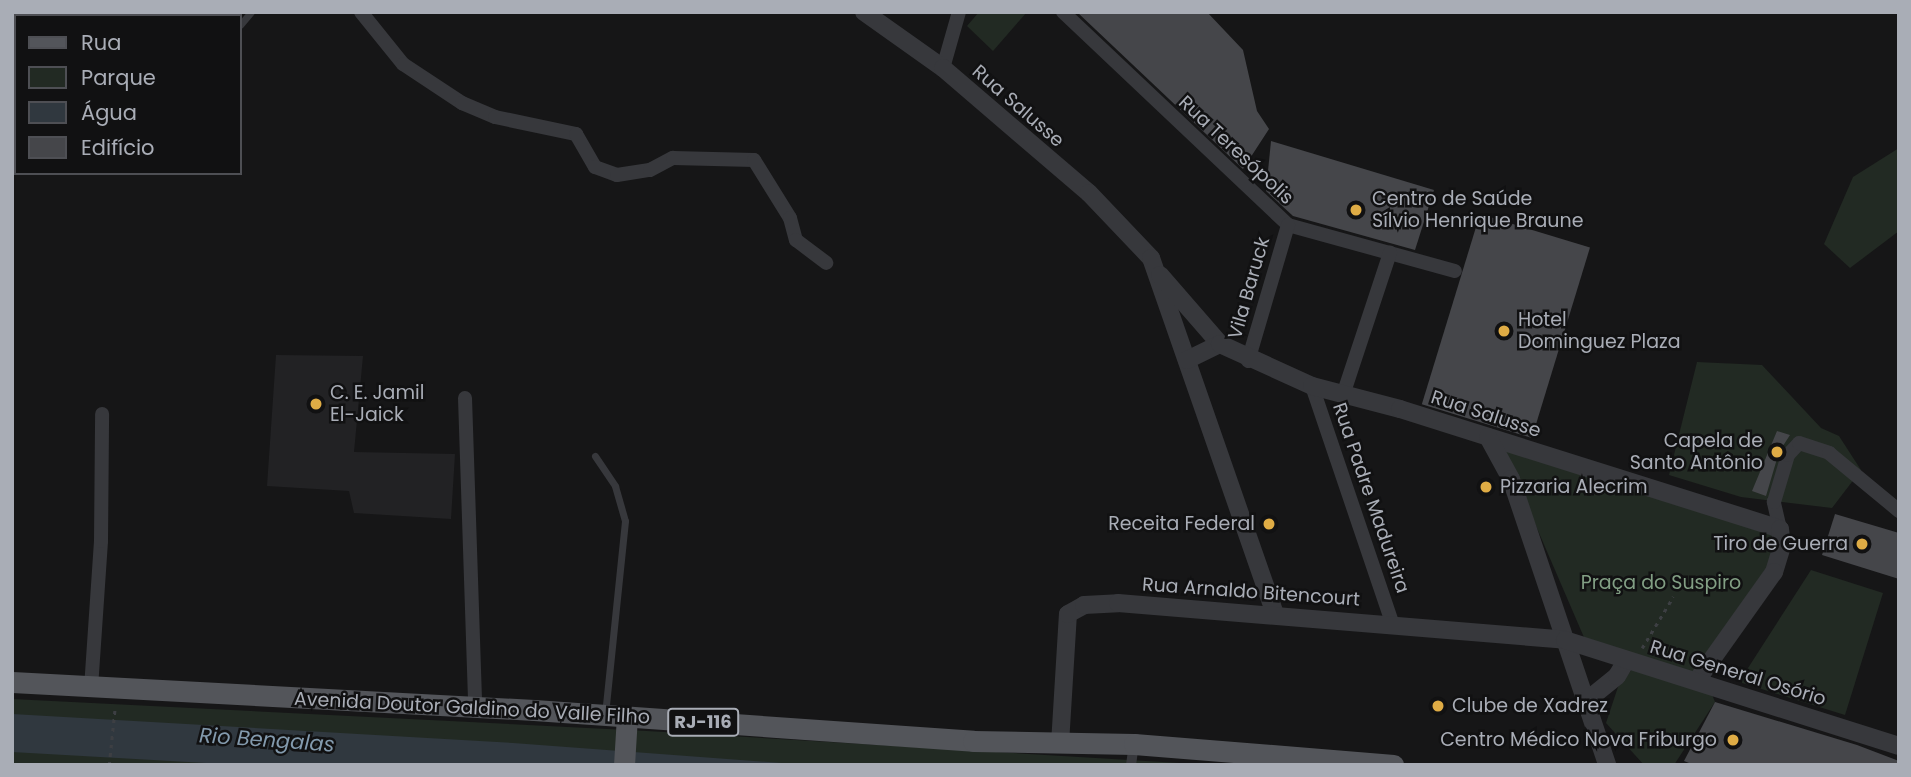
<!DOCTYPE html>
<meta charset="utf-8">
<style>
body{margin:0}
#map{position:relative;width:1911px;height:777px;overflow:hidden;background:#161617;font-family:Poppins,sans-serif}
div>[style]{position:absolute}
.built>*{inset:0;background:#222224}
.green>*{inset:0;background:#222a23}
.water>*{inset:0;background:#30383f}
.building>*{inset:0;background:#45464a;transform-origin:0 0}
.path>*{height:2.5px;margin-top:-1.25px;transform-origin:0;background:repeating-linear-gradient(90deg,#3d3f43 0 3.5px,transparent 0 8.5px)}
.service>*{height:7px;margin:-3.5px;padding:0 3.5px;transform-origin:3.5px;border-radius:3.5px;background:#37383c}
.pedestrian>*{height:10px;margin:-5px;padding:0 5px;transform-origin:5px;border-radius:5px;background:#37383c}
.minor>*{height:14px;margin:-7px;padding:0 7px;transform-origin:7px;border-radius:7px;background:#37383c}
.tertiary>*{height:18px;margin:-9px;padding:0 9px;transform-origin:9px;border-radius:9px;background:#37383c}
.primary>*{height:21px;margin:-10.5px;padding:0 10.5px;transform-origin:10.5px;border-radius:10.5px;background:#53555a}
.dots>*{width:19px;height:19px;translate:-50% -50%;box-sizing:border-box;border:4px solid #111112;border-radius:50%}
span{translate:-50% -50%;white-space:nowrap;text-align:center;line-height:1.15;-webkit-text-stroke:5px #111112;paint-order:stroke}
.shield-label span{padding:2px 5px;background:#111112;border:2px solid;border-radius:5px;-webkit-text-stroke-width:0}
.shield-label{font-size:18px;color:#a9adb6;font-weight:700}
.street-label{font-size:19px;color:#a9adb6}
.poi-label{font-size:19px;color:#a9adb6}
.left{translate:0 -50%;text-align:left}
.right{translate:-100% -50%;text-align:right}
.park-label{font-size:19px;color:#829f84}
.water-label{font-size:21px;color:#839aad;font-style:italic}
.frame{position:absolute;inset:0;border:14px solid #a9adb6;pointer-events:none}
.legend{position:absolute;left:14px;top:14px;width:228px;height:161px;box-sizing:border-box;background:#111112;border:2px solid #4e4f54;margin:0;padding:9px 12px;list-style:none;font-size:21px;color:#a9adb6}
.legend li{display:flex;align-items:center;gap:14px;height:35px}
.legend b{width:35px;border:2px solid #4e4f54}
</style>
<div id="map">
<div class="built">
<div style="clip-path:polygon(276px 355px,363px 356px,354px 452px,455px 454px,451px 519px,354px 513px,349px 491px,267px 486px)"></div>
</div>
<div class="green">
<div style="clip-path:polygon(979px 12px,1027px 12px,993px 51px,967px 26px)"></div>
<div style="clip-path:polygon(1899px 148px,1899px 231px,1850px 268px,1824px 244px,1853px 177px)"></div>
<div style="clip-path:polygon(1697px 362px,1762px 365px,1821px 428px,1839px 436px,1861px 470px,1832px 508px,1741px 497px,1669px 475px)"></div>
<div style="clip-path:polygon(1502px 447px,1777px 532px,1774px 556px,1696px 677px,1586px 642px)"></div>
<div style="clip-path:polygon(1811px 570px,1883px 593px,1845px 715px,1739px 682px)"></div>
<div style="clip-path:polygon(1633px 668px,1711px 692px,1715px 702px,1674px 765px,1644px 765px,1606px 723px,1618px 687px)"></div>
<div style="clip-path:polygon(12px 699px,647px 731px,1213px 765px,45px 765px,12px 763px)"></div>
</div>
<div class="water">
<div style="clip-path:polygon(12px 714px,513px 743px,809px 765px,241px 765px,12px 752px)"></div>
</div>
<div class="building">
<div style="clip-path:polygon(1077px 12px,1207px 12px,1243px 50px,1257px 111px,1269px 129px,1243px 169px)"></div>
<div style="clip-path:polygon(1271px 141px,1434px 190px,1415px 250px,1293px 216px,1266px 191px)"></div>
<div style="left:1480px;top:214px;width:115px;height:199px;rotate:17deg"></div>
<div style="clip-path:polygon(1777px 431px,1790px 435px,1779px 452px,1766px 496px,1752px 491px)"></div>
<div style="clip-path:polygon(1835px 514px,1899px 533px,1899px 579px,1822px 555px)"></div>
<div style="clip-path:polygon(1715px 702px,1857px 745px,1899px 761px,1899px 765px,1694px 765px,1684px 761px)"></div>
</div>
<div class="path">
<div style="left:1642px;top:648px;width:60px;rotate:-58.7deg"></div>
<div style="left:109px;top:765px;width:58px;rotate:-84.1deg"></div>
</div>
<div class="service">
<div style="left:240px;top:25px;width:17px;rotate:-50deg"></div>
<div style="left:595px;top:456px;width:36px;rotate:56deg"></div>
<div style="left:615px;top:486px;width:36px;rotate:74deg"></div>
<div style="left:625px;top:521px;width:194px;rotate:95.9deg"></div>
</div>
<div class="pedestrian">
<div style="left:1131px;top:765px;width:21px;rotate:-82deg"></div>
</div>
<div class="minor">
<div style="left:361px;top:12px;width:67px;rotate:51.1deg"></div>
<div style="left:403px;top:64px;width:71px;rotate:33.5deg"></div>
<div style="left:462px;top:103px;width:36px;rotate:23deg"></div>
<div style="left:495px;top:117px;width:83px;rotate:11.9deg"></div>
<div style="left:576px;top:134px;width:38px;rotate:60deg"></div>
<div style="left:595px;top:167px;width:23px;rotate:20deg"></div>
<div style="left:617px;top:175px;width:33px;rotate:-9deg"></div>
<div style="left:650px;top:170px;width:26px;rotate:-28deg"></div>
<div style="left:673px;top:158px;width:81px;rotate:1.4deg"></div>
<div style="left:754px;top:160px;width:68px;rotate:58.2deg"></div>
<div style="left:790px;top:218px;width:23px;rotate:75deg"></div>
<div style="left:796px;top:240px;width:38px;rotate:37deg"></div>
<div style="left:1063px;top:12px;width:310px;rotate:43.4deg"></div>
<div style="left:1288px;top:225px;width:173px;rotate:15.4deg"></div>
<div style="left:943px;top:68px;width:58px;rotate:-74.1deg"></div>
<div style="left:12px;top:71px;width:6px;rotate:45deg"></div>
<div style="left:1248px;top:361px;width:142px;rotate:-73.6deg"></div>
<div style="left:1312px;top:386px;width:250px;rotate:71.3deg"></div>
<div style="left:1343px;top:395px;width:150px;rotate:-71.7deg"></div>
<div style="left:465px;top:398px;width:308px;rotate:88.1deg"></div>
<div style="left:1780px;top:529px;width:28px;rotate:-103deg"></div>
<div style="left:1774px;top:502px;width:49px;rotate:-73.4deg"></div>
<div style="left:1788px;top:455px;width:16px;rotate:-47deg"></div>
<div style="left:1799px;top:443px;width:32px;rotate:18deg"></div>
<div style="left:1829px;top:453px;width:91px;rotate:39.6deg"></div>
<div style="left:91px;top:688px;width:147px;rotate:-86.1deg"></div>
<div style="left:101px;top:541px;width:127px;rotate:-89.5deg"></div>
</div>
<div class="tertiary">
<div style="left:864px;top:12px;width:97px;rotate:35.3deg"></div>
<div style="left:943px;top:68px;width:192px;rotate:40.6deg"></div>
<div style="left:1089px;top:193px;width:90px;rotate:46.4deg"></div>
<div style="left:1151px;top:258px;width:377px;rotate:70.8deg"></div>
<div style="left:1160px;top:275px;width:91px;rotate:49deg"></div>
<div style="left:1187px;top:360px;width:37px;rotate:-26deg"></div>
<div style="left:1220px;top:344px;width:101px;rotate:24.5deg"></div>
<div style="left:1312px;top:386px;width:91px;rotate:14.6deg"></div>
<div style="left:1400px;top:409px;width:398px;rotate:17.5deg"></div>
<div style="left:1780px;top:529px;width:17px;rotate:83deg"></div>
<div style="left:1782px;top:546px;width:27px;rotate:107deg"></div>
<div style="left:1774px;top:572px;width:131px;rotate:125.4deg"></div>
<div style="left:1488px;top:437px;width:48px;rotate:61.3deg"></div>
<div style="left:1511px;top:479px;width:302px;rotate:71.4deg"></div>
<div style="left:1585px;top:702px;width:41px;rotate:-39.1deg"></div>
<div style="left:1617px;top:676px;width:17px;rotate:-59deg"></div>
<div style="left:1060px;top:744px;width:130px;rotate:-86.5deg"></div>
<div style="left:1068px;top:614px;width:18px;rotate:-29deg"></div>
<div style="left:1084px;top:605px;width:34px;rotate:-3deg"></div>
<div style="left:1118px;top:603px;width:449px;rotate:4.7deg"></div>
<div style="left:1565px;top:640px;width:350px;rotate:17.6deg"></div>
</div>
<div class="primary">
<div style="left:12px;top:682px;width:523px;rotate:3.07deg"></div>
<div style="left:534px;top:710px;width:440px;rotate:4deg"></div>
<div style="left:973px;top:741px;width:161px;rotate:1.1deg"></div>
<div style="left:1134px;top:744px;width:260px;rotate:4.6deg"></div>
<div style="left:624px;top:765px;width:49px;rotate:-86.5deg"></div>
</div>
<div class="dots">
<div style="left:1356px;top:210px;background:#dfac45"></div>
<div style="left:1504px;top:331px;background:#dfac45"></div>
<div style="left:316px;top:404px;background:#dfac45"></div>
<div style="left:1777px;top:452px;background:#dfac45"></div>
<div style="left:1486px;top:487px;background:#dfac45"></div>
<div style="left:1269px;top:524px;background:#dfac45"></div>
<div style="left:1862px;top:544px;background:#dfac45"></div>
<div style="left:1438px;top:706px;background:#dfac45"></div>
<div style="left:1733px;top:740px;background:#dfac45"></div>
</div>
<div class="shield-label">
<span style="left:703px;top:722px">RJ-116</span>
</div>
<div class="street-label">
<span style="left:1018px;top:106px;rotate:41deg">Rua Salusse</span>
<span style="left:1236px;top:150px;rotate:43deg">Rua Teresópolis</span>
<span style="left:1249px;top:288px;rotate:-74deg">Vila Baruck</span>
<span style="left:1486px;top:414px;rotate:18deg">Rua Salusse</span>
<span style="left:1371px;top:498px;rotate:71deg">Rua Padre Madureira</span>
<span style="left:1251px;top:592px;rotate:4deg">Rua Arnaldo Bitencourt</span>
<span style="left:1738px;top:673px;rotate:17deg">Rua General Osório</span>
<span style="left:472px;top:708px;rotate:3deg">Avenida Doutor Galdino do Valle Filho</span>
</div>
<div class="poi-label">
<span class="left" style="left:1372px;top:210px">Centro de Saúde<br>Sílvio Henrique Braune</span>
<span class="left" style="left:1518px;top:331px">Hotel<br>Dominguez Plaza</span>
<span class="left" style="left:330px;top:404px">C. E. Jamil<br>El-Jaick</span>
<span class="right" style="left:1763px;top:452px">Capela de<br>Santo Antônio</span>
<span class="left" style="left:1500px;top:487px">Pizzaria Alecrim</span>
<span class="right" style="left:1255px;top:524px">Receita Federal</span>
<span class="right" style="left:1848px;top:544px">Tiro de Guerra</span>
<span class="left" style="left:1452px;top:706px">Clube de Xadrez</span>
<span class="right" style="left:1717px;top:740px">Centro Médico Nova Friburgo</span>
</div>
<div class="park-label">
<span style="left:1661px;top:583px">Praça do Suspiro</span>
</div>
<div class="water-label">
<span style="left:267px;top:740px;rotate:4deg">Rio Bengalas</span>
</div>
<div class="frame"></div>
<ul class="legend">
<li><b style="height:9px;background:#53555a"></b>Rua</li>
<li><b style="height:19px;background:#222a23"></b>Parque</li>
<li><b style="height:19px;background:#30383f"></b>Água</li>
<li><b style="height:19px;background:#45464a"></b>Edifício</li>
</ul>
</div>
